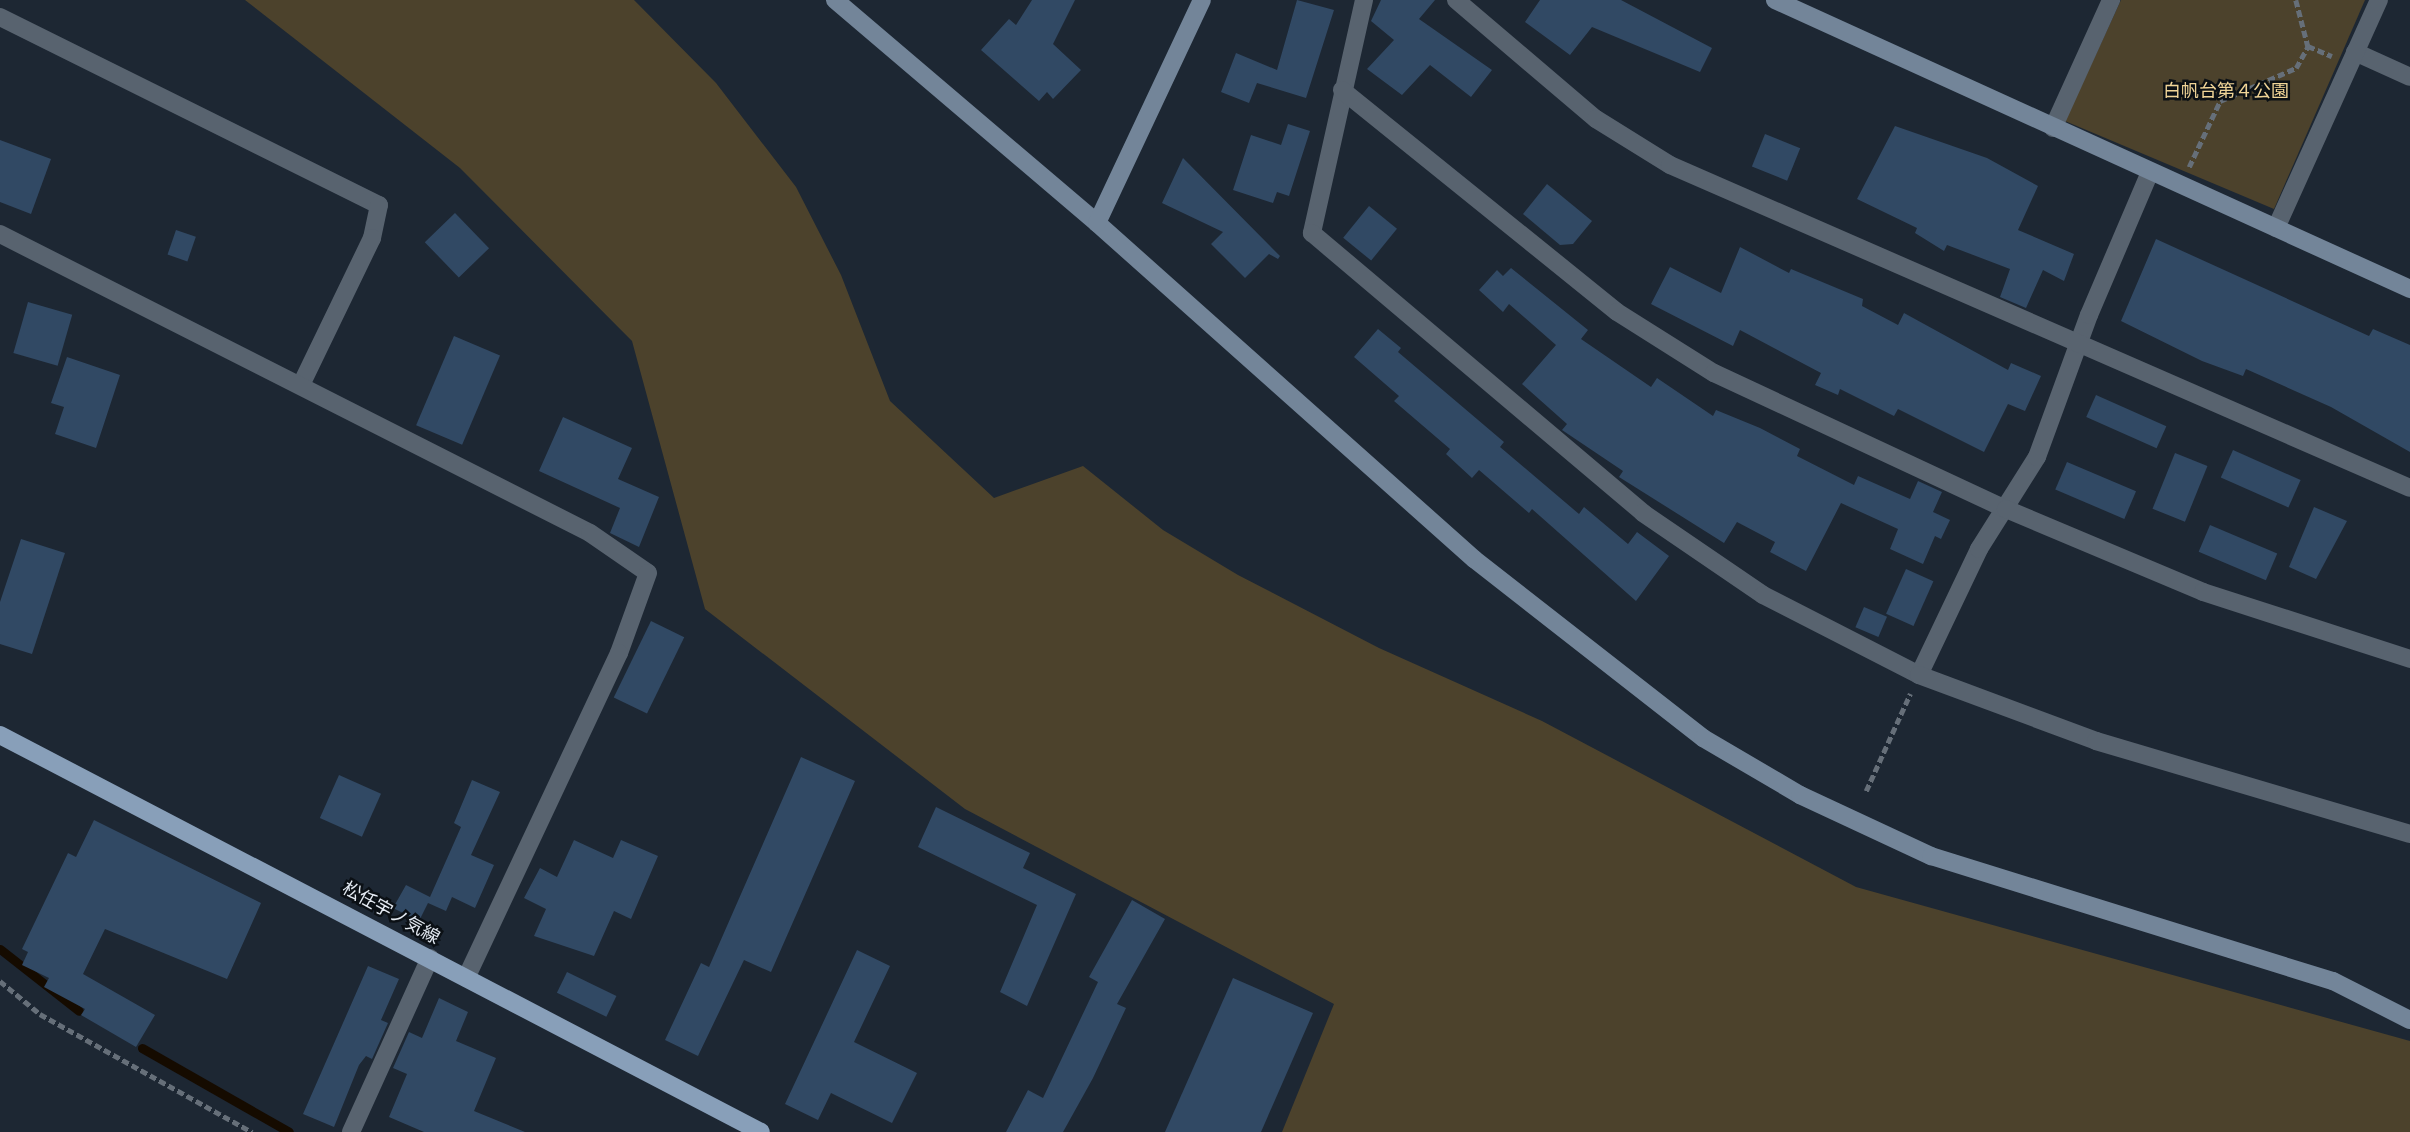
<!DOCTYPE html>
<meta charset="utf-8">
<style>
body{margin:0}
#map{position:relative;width:2410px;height:1132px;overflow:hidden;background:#1d2733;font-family:"Fira Sans Condensed","Noto Sans JP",sans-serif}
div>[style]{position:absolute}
.green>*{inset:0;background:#4c422c}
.stream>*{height:9px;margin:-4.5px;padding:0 4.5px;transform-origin:4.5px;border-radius:4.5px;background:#150b00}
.building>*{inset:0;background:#314964;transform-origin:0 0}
.path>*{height:4.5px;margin-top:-2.25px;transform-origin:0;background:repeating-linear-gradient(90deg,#666f79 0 7px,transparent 0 10.5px)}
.street>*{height:18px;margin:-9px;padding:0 9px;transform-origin:9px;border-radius:9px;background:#58636f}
.secondary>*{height:18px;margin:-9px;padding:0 9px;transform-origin:9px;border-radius:9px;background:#738599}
.primary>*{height:18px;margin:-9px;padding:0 9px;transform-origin:9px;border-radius:9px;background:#889fb9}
span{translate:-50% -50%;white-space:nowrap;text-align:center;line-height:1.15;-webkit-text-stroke:5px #0b1015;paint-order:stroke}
.park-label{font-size:18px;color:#f0d497}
.street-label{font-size:18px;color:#e3e9f1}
</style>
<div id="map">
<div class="green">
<div style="clip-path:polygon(245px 0,634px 0,716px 83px,796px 187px,841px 275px,890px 401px,994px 498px,1083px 466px,1163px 530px,1238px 575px,1379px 648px,1542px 721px,1856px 887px,2410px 1041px,2410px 1132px,1282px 1132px,1334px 1004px,965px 809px,705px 609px,632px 341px,460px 168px)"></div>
<div style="clip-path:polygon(2121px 0,2365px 0,2274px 209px,2065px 121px)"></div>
</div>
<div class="stream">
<div style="left:0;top:949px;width:100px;rotate:38.1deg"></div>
<div style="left:142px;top:1048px;width:169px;rotate:29.7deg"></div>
</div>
<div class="building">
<div style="clip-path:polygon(1032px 0,1075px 0,1053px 44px,1081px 70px,1053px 99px,1047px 92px,1039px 101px,981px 50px,1009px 19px,1016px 25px)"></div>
<div style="clip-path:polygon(1297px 0,1334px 10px,1306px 98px,1257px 83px,1249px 103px,1221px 92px,1236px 53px,1277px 70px)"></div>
<div style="clip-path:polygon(1381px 0,1435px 0,1419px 19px,1492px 70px,1471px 97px,1430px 65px,1402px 95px,1367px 69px,1394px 40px,1371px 21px)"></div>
<div style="clip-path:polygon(1540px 0,1621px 0,1712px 48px,1700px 72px,1592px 27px,1570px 55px,1525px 22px)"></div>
<div style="clip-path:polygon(1288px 124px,1310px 131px,1289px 196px,1277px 192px,1273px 203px,1233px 190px,1251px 135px,1281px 145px)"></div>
<div style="clip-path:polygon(1895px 126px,1987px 158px,2038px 186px,2018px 230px,2074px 254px,2064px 281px,2043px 270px,2026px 308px,2000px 297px,2010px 269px,1947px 245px,1944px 251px,1915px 233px,1917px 228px,1857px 199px)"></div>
<div style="left:1765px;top:134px;width:38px;height:35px;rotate:22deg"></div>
<div style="clip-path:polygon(0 140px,51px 159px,31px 214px,0 202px)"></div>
<div style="clip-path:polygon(1183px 158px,1280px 256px,1278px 259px,1269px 254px,1245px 278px,1211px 244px,1223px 232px,1162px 203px)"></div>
<div style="clip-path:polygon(1547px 184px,1592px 221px,1573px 244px,1560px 245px,1523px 214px)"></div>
<div style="left:1369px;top:206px;width:36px;height:41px;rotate:39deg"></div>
<div style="left:455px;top:213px;width:49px;height:42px;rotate:46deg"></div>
<div style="left:176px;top:230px;width:21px;height:26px;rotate:19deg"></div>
<div style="clip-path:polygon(2156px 239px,2369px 336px,2373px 329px,2410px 345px,2410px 452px,2331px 407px,2246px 369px,2243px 376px,2202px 361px,2121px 321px)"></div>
<div style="clip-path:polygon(1740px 247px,1789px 273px,1791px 269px,1863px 299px,1862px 306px,1898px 325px,1904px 313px,2008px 370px,2011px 363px,2041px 376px,2025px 411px,2008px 404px,1984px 452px,1898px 409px,1894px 416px,1840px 389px,1838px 395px,1815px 385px,1821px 373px,1740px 330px,1733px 346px,1651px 304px,1670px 267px,1721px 293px)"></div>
<div style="clip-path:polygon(1511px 268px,1588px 330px,1581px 339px,1651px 387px,1657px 378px,1713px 416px,1716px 410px,1760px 428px,1800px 449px,1797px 456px,1854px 485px,1858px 476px,1910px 499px,1918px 481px,1942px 492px,1933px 512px,1950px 520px,1941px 539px,1935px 536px,1923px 564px,1890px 549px,1898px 529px,1841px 503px,1806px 571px,1770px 552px,1775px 542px,1737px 522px,1724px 543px,1619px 477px,1623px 471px,1562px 430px,1567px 424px,1522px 384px,1556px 345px,1509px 304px,1503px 312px,1479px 290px,1497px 270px,1503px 276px)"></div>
<div style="left:28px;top:302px;width:46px;height:53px;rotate:16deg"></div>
<div style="clip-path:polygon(1378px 329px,1401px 348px,1398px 352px,1504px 442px,1500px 447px,1579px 514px,1584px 507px,1628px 544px,1637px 532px,1669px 556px,1636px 601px,1532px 509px,1529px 513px,1479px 470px,1472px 478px,1446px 454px,1450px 449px,1394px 401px,1399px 396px,1354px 357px)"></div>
<div style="left:454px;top:336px;width:50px;height:97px;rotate:23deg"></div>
<div style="clip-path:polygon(67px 357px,120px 375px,96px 448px,55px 434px,64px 407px,51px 403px)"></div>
<div style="left:2096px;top:395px;width:77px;height:24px;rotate:24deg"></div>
<div style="clip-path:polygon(563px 417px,632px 448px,618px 479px,659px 497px,639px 547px,610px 533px,620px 508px,539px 471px)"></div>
<div style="left:2233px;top:450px;width:74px;height:30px;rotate:24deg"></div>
<div style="left:2175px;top:453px;width:35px;height:60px;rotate:22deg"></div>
<div style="left:2067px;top:462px;width:75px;height:30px;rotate:23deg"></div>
<div style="clip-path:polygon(2314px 507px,2347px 521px,2316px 579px,2289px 567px)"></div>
<div style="left:2210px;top:525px;width:73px;height:29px;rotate:23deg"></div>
<div style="clip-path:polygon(21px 539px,65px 553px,32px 654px,0 644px,0 602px)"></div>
<div style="left:1906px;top:569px;width:30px;height:49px;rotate:24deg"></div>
<div style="left:1864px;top:607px;width:25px;height:22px;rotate:23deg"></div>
<div style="left:651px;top:621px;width:37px;height:85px;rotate:26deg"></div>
<div style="clip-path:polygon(801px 757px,855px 781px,771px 972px,744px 960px,698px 1056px,665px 1040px,701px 963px,709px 967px)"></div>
<div style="left:339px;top:775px;width:46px;height:47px;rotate:24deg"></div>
<div style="clip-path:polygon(472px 780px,500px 792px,471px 855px,494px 865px,475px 908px,452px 897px,446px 911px,428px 903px,419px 921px,393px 908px,406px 885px,430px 897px,461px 827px,454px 823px)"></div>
<div style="clip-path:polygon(936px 807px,1030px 853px,1023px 868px,1076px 894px,1027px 1006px,1000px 992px,1037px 905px,918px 847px)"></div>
<div style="clip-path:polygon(94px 820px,261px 903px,227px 979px,105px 929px,83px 974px,155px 1015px,136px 1047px,81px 1015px,85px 1009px,44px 987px,49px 978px,22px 965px,28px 952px,22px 949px,68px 853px,76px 857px)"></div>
<div style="clip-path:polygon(574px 840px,613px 858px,621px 840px,658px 856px,631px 919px,614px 911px,594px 956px,534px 936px,546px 909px,524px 898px,540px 868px,557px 877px)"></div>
<div style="clip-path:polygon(1132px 900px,1165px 919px,1117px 1004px,1126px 1008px,1093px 1078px,1063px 1132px,1006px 1132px,1028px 1090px,1043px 1098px,1098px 982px,1089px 977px)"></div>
<div style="clip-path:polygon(857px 950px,890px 966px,854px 1042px,917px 1073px,892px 1123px,831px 1093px,818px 1120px,785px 1104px)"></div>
<div style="clip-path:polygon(368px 966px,399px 979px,381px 1020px,388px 1023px,372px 1059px,366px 1056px,359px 1065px,334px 1127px,303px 1114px)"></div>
<div style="left:567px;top:972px;width:55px;height:23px;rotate:26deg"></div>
<div style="clip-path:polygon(1233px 978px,1313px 1013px,1261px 1132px,1165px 1132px)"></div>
<div style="clip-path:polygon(439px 998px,468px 1012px,456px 1041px,496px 1058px,474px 1111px,525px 1132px,424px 1132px,389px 1117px,407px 1074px,393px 1068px,409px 1032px,422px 1038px)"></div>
</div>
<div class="path">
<div style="left:2296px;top:0;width:48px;rotate:75.4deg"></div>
<div style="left:2308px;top:46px;width:26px;rotate:23deg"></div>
<div style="left:2189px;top:167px;width:73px;rotate:-64.8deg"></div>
<div style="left:2220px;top:101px;width:83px;rotate:-23.5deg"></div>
<div style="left:2296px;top:68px;width:25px;rotate:-61deg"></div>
<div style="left:1866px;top:791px;width:107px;rotate:-65.6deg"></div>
<div style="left:0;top:981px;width:52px;rotate:39.5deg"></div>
<div style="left:40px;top:1014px;width:243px;rotate:29.1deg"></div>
</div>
<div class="street">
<div style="left:1364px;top:0;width:239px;rotate:102.6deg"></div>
<div style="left:1312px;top:233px;width:434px;rotate:40.2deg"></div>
<div style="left:1643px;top:513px;width:145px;rotate:34.3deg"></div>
<div style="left:1763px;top:595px;width:175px;rotate:27.1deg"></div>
<div style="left:1919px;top:675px;width:140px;rotate:-64.5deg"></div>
<div style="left:1979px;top:549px;width:109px;rotate:-57.8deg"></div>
<div style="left:2037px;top:457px;width:151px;rotate:-69.9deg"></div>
<div style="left:2089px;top:315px;width:155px;rotate:-66.9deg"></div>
<div style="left:1456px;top:0;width:184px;rotate:40.4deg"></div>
<div style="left:1596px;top:119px;width:87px;rotate:31.9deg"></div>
<div style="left:1670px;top:165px;width:807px;rotate:23.58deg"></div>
<div style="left:0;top:17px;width:423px;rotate:26.4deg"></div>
<div style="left:379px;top:205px;width:34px;rotate:102deg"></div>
<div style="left:372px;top:238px;width:163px;rotate:115.8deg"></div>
<div style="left:2355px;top:52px;width:60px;rotate:24.4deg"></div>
<div style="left:1342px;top:90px;width:353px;rotate:38.9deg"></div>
<div style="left:1617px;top:312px;width:115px;rotate:32.2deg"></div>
<div style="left:1714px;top:373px;width:322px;rotate:25deg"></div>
<div style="left:2006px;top:509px;width:214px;rotate:22.8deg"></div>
<div style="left:2203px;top:592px;width:218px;rotate:17.9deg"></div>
<div style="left:2053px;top:128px;width:141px;rotate:-65.6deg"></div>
<div style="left:2276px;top:228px;width:250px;rotate:-65.7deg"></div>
<div style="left:0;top:234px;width:661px;rotate:26.87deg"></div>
<div style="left:590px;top:533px;width:70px;rotate:34.6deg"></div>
<div style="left:648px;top:573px;width:85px;rotate:109.9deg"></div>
<div style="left:619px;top:653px;width:359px;rotate:115.2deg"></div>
<div style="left:1919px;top:675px;width:189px;rotate:20.4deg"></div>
<div style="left:2096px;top:741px;width:327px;rotate:16.5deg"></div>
<div style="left:351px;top:1132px;width:191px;rotate:-65.6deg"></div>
</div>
<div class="secondary">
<div style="left:835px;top:0;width:344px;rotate:40.4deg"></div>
<div style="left:1097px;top:223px;width:505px;rotate:41.71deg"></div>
<div style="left:1474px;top:559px;width:291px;rotate:38deg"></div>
<div style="left:1703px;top:738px;width:113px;rotate:30.4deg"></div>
<div style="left:1800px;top:795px;width:145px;rotate:25deg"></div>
<div style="left:1931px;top:856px;width:421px;rotate:17.3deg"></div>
<div style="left:2333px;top:981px;width:86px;rotate:26.9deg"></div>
<div style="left:1775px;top:0;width:698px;rotate:24.47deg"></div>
<div style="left:1097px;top:223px;width:246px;rotate:-64.8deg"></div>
</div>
<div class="primary">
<div style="left:0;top:735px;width:858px;rotate:27.55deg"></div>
</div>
<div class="park-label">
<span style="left:2226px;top:91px">白帆台第４公園</span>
</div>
<div class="street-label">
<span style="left:391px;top:913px;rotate:29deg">松任宇ノ気線</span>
</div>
</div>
